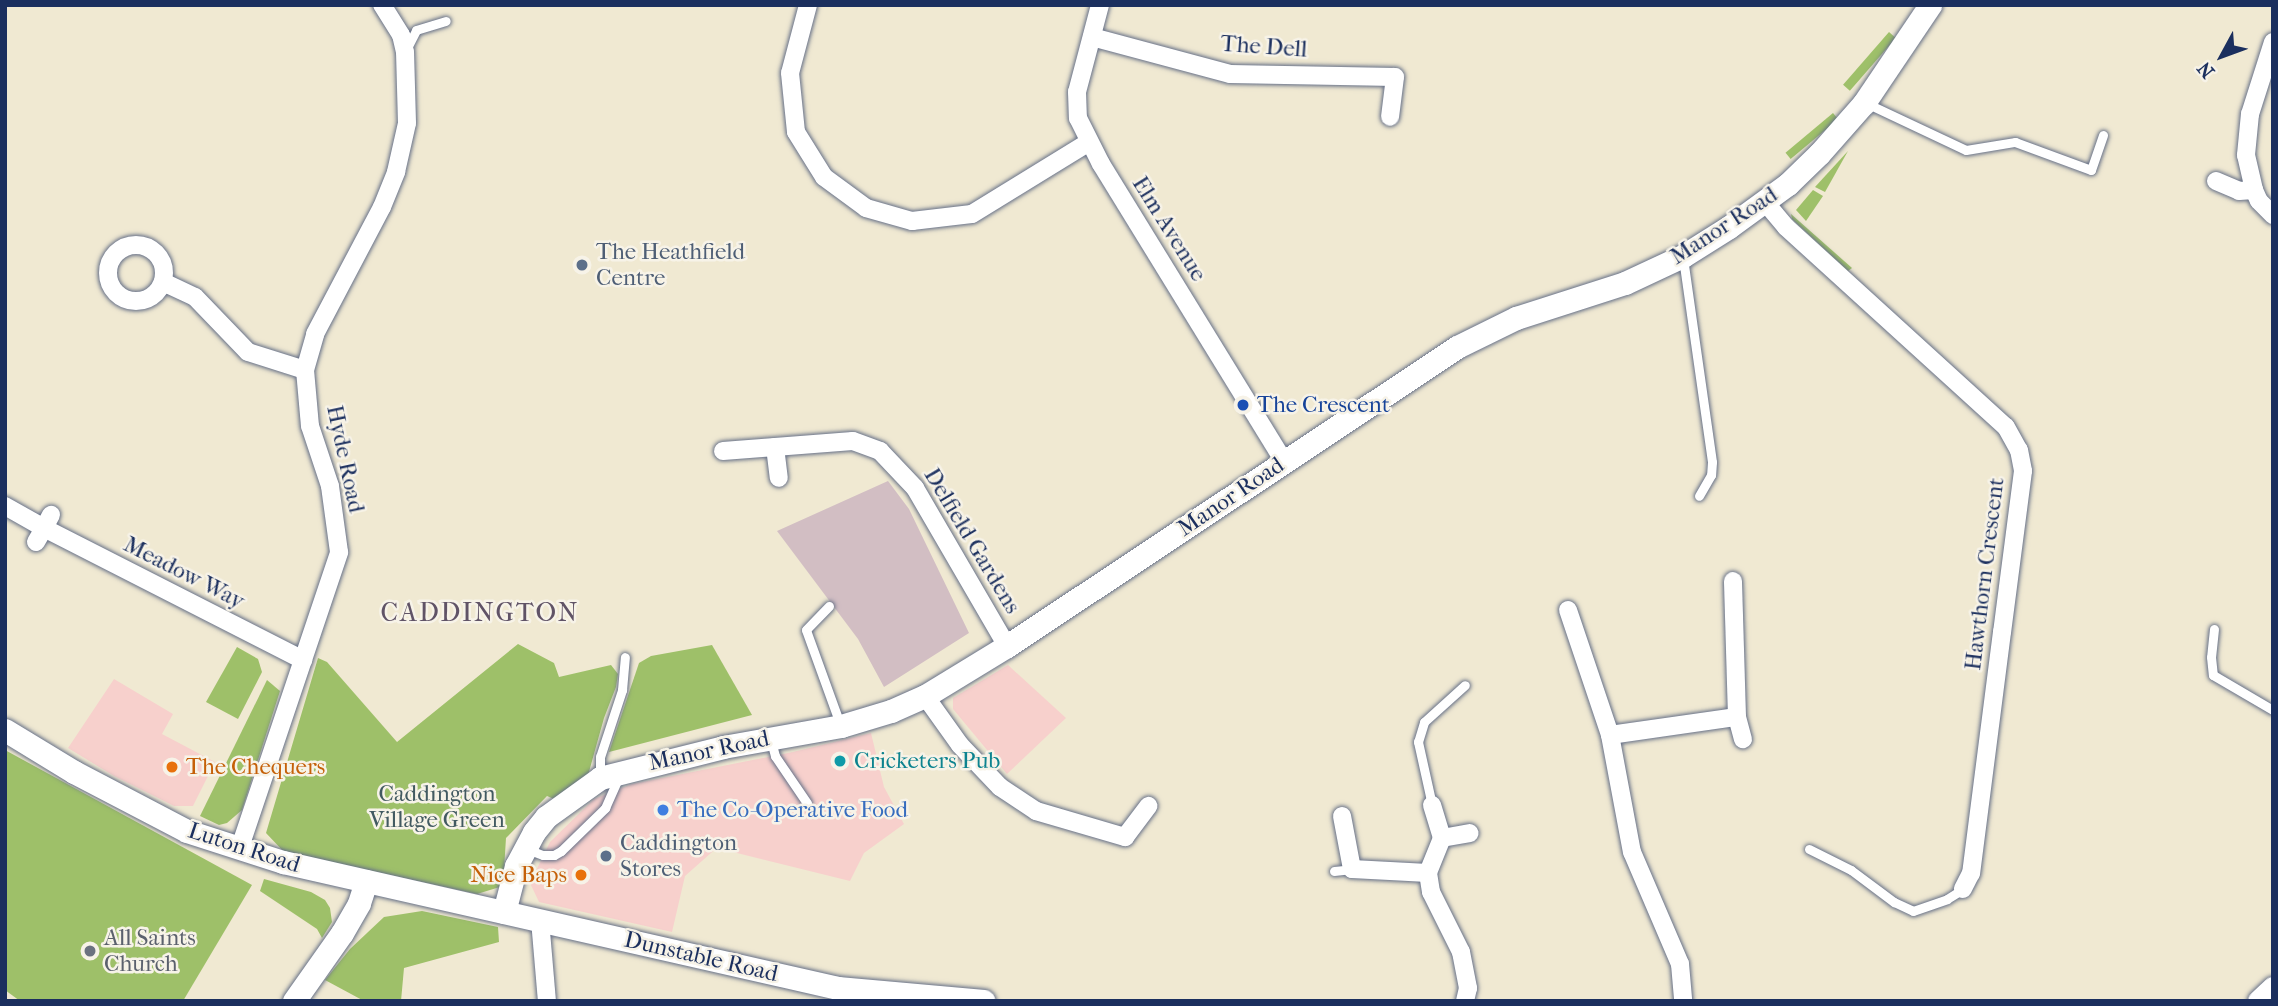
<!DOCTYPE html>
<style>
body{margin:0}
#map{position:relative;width:2278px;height:1006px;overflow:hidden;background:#f0e9d2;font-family:"IM FELL French Canon",serif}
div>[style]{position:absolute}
.built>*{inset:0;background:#f7d0cc}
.industrial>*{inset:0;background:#d2bec3}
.green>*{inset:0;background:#9ec069;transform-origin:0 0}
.roads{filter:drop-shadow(0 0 2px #667087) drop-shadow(0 0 2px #667087)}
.service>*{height:9px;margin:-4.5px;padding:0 4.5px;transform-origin:4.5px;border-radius:4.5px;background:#fff}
.minor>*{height:18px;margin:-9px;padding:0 9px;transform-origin:9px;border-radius:9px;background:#fff}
.minor>.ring{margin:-9px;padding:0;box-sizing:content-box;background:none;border:18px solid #fff;border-radius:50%}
.tertiary>*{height:23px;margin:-11.5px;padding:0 11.5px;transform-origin:11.5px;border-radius:11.5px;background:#fff}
.dots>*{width:19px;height:19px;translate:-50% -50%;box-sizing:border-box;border:4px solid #f7f3e8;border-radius:50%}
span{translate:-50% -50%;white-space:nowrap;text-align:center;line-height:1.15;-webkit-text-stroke:5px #f7f3e8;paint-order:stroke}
.street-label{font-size:23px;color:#1b2f5e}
.service-label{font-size:23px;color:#4e5e75}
.left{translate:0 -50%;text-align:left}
.transit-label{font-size:23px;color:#164399}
.culture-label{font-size:23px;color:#0d838f}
.food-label{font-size:23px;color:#c56008}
.right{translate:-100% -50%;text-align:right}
.park-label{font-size:23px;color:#425a61}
.shop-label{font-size:23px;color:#366cbe}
.worship-label{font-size:23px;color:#5b616d}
.quarter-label{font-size:26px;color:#605366;letter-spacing:2px}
.frame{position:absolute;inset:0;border:7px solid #1b2f5e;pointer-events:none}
.north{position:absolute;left:2187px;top:21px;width:70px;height:70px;-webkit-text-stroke:5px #f7f3e8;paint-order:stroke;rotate:229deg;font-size:19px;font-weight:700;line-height:28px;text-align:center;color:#1b2f5e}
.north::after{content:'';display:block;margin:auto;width:24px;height:32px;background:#1b2f5e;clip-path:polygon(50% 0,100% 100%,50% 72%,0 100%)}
</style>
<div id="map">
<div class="built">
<div style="clip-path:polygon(1008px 665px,1066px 718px,1007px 774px,953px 709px,953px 698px)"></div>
<div style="clip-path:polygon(114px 679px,173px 714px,162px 734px,215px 762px,193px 806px,174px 806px,114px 776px,68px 748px)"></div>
<div style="clip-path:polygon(871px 733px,884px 787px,904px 824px,864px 853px,850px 881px,737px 853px,720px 845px,685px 876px,672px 932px,539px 902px,530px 883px,550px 842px,594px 799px,632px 784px,793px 752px)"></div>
</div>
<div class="industrial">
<div style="clip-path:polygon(888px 481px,909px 509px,969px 633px,884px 687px,858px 639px,777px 531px)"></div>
</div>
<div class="green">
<div style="left:1889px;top:32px;width:9px;height:70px;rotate:41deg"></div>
<div style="left:1833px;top:113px;width:8px;height:62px;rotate:50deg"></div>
<div style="clip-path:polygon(1848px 151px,1825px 192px,1815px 187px)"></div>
<div style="clip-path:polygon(1813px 190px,1823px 196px,1806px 221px,1796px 210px)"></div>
<div style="clip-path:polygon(1791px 214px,1852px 268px,1848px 271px,1792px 219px)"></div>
<div style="clip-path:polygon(518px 644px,554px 663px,559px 677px,611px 665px,618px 674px,616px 687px,604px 718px,587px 779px,561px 802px,547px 796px,506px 838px,503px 886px,477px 894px,284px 852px,266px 833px,318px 658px,327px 662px,397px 742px)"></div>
<div style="clip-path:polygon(712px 645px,752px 715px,609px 752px,639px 663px,651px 656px)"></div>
<div style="clip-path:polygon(237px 647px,258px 659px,262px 672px,238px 719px,206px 702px)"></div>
<div style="clip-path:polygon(267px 680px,280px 691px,242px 810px,227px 823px,219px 825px,200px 816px)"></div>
<div style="clip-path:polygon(5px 750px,252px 885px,183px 1001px,20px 1001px,5px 990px)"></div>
<div style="clip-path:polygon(264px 879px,311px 892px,325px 900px,330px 908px,332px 922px,322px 938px,317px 929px,260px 891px)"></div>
<div style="clip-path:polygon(422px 911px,498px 927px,499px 942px,404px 968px,401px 1001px,364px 1001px,325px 980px,350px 949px,384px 917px)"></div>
</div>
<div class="roads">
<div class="service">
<div style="left:407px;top:48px;width:20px;rotate:-63deg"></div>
<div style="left:416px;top:30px;width:31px;rotate:-17deg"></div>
<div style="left:1866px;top:103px;width:110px;rotate:25.2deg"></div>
<div style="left:1966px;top:150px;width:50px;rotate:-9.3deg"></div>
<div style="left:2015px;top:142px;width:81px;rotate:20.2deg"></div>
<div style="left:2091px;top:170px;width:37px;rotate:-71deg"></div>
<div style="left:1683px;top:258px;width:206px;rotate:81.9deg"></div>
<div style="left:1712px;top:462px;width:13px;rotate:94deg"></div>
<div style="left:1711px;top:475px;width:24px;rotate:120deg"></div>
<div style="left:829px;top:606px;width:33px;rotate:134deg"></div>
<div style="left:806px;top:630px;width:100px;rotate:70.1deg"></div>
<div style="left:2214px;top:629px;width:28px;rotate:96deg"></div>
<div style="left:2211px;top:657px;width:18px;rotate:84deg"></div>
<div style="left:2213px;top:675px;width:69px;rotate:30.3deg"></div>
<div style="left:771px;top:741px;width:16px;rotate:75deg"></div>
<div style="left:775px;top:756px;width:57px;rotate:55.8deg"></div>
<div style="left:600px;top:776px;width:19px;rotate:-90deg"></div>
<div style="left:600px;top:757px;width:71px;rotate:-71.8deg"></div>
<div style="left:622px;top:690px;width:33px;rotate:-85deg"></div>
<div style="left:1432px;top:805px;width:65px;rotate:-102.5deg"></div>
<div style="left:1418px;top:742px;width:21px;rotate:-73deg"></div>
<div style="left:1424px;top:722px;width:55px;rotate:-42.1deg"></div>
<div style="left:527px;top:849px;width:17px;rotate:21deg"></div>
<div style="left:543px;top:855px;width:11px"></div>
<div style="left:554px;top:855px;width:8px;rotate:-30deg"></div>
<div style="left:561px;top:851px;width:62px;rotate:-44.3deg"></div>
<div style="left:605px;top:808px;width:35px;rotate:-66deg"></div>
<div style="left:1809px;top:849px;width:47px;rotate:26.6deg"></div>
<div style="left:1851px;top:870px;width:54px;rotate:36.7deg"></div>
<div style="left:1894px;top:902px;width:21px;rotate:25deg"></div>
<div style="left:1913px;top:911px;width:36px;rotate:-19deg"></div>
<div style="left:1947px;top:899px;width:19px;rotate:-32deg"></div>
<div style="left:1334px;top:871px;width:18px;rotate:-6deg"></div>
</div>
<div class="minor">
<div style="left:808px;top:5px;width:70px;rotate:104.8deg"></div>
<div style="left:790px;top:73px;width:59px;rotate:84.2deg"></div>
<div style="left:796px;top:132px;width:53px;rotate:58.1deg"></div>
<div style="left:824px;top:177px;width:52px;rotate:36.4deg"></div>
<div style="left:866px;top:208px;width:48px;rotate:15.8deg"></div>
<div style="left:912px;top:221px;width:60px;rotate:-6.7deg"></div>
<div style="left:972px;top:214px;width:137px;rotate:-31.6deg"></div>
<div style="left:1100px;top:5px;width:90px;rotate:104.8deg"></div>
<div style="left:1077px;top:92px;width:26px;rotate:88deg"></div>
<div style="left:1078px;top:118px;width:51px;rotate:63.4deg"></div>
<div style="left:1101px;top:164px;width:350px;rotate:58.4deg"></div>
<div style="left:1092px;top:37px;width:143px;rotate:15deg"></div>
<div style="left:1230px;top:74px;width:165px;rotate:1deg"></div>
<div style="left:1395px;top:77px;width:40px;rotate:97.1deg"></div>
<div style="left:2273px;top:42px;width:76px;rotate:107.7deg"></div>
<div style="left:2250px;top:114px;width:41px;rotate:95.6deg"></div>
<div style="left:2246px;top:155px;width:36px;rotate:77deg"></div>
<div style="left:2254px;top:190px;width:12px;rotate:66deg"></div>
<div style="left:2259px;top:201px;width:20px;rotate:45deg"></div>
<div style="left:2216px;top:181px;width:25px;rotate:23deg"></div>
<div style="left:2239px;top:191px;width:15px;rotate:-4deg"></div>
<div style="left:1765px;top:202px;width:33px;rotate:50deg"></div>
<div style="left:1786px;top:227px;width:297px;rotate:42.3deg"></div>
<div style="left:2006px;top:427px;width:26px;rotate:61deg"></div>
<div style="left:2019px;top:450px;width:21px;rotate:79deg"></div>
<div style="left:2023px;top:471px;width:162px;rotate:97.4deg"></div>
<div style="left:2002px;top:632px;width:243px;rotate:97.3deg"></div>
<div style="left:1971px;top:873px;width:18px;rotate:117deg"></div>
<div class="ring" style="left:108px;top:245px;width:38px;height:38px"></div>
<div style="left:163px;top:282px;width:35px;rotate:25deg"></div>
<div style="left:195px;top:297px;width:76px;rotate:46.1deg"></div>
<div style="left:248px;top:352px;width:60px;rotate:17.5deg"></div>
<div style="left:775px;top:447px;width:31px;rotate:83deg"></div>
<div style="left:723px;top:451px;width:130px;rotate:-4.4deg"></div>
<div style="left:853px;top:441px;width:29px;rotate:20deg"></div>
<div style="left:880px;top:451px;width:51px;rotate:46.6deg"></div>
<div style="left:915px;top:488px;width:183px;rotate:59.8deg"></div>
<div style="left:5px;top:506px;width:45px;rotate:29.4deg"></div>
<div style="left:44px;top:528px;width:15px;rotate:-62deg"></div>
<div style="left:36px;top:542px;width:16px;rotate:-60deg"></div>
<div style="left:44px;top:528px;width:291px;rotate:27deg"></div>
<div style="left:1568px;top:610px;width:132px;rotate:71.4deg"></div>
<div style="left:1610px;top:735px;width:119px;rotate:79.4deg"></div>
<div style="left:1632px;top:852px;width:122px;rotate:66.8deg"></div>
<div style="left:1680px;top:964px;width:37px;rotate:85deg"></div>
<div style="left:925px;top:696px;width:60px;rotate:54.5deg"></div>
<div style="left:960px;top:745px;width:58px;rotate:46.4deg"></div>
<div style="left:1000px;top:787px;width:43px;rotate:33.7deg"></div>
<div style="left:1036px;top:811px;width:93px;rotate:16.3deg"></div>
<div style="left:1125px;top:837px;width:39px;rotate:-53deg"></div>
<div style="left:1737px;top:717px;width:23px;rotate:75deg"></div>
<div style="left:1610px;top:735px;width:128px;rotate:-8.1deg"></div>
<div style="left:1737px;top:717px;width:136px;rotate:-91.7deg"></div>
<div style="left:1432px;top:805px;width:34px;rotate:73deg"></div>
<div style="left:1442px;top:838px;width:38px;rotate:112deg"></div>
<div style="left:1428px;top:873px;width:19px;rotate:81deg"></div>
<div style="left:1431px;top:892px;width:67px;rotate:63.4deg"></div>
<div style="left:1461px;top:952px;width:37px;rotate:79deg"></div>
<div style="left:1468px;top:988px;width:13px;rotate:103deg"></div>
<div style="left:1342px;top:816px;width:54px;rotate:79.3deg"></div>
<div style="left:1352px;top:869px;width:76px;rotate:3deg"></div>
<div style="left:1442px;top:838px;width:28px;rotate:-10deg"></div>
<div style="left:239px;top:850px;width:314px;rotate:-71.4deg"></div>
<div style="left:339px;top:552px;width:67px;rotate:-97.8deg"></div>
<div style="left:330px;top:486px;width:63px;rotate:-108.4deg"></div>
<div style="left:310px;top:426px;width:56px;rotate:-95.1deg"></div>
<div style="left:305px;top:370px;width:37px;rotate:-74deg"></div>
<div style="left:315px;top:334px;width:144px;rotate:-62.2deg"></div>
<div style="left:382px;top:207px;width:38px;rotate:-68deg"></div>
<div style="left:396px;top:172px;width:50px;rotate:-77.3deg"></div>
<div style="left:407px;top:123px;width:71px;rotate:-91.6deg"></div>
<div style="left:405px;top:52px;width:17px;rotate:-103deg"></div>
<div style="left:401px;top:35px;width:36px;rotate:-122deg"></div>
<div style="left:540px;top:920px;width:81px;rotate:85.1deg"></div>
</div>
<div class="tertiary">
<div style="left:5px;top:730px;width:81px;rotate:31.3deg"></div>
<div style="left:74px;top:772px;width:127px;rotate:27.6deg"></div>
<div style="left:187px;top:831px;width:101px;rotate:17.9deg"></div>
<div style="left:283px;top:862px;width:569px;rotate:12.79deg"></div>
<div style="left:838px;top:988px;width:146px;rotate:5.1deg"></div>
<div style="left:504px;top:912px;width:48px;rotate:-75.4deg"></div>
<div style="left:516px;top:866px;width:38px;rotate:-62deg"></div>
<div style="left:534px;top:832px;width:19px;rotate:-51deg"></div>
<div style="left:546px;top:817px;width:67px;rotate:-35.8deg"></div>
<div style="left:600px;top:778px;width:127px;rotate:-14.1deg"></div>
<div style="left:723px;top:747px;width:120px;rotate:-10.1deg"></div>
<div style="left:841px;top:726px;width:52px;rotate:-16.7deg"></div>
<div style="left:891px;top:711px;width:37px;rotate:-24deg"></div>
<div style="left:925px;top:696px;width:96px;rotate:-31.4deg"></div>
<div style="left:1007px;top:646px;width:540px;rotate:-33.6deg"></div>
<div style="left:1457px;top:347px;width:66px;rotate:-26.2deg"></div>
<div style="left:1516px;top:318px;width:114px;rotate:-17.8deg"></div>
<div style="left:1625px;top:283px;width:64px;rotate:-25deg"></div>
<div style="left:1683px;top:256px;width:54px;rotate:-32.2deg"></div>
<div style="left:1729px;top:227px;width:73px;rotate:-36.1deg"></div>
<div style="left:1788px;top:184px;width:43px;rotate:-44.1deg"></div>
<div style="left:1819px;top:154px;width:68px;rotate:-48.6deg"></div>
<div style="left:1864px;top:103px;width:118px;rotate:-56deg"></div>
<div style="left:294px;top:1001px;width:83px;rotate:-54.8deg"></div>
<div style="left:342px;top:933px;width:34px;rotate:-60deg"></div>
<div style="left:359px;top:903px;width:23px;rotate:-72deg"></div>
<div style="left:2259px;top:1001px;width:19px;rotate:-43deg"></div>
</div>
</div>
<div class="dots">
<div style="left:582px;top:265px;background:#5c6f8a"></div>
<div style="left:1243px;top:405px;background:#1a4fb4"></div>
<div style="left:840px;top:761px;background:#0f9aa8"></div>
<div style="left:172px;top:767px;background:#e8710a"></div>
<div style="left:663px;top:810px;background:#3f7fe0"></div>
<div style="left:606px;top:856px;background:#5c6f8a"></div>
<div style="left:581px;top:875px;background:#e8710a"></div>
<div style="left:90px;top:951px;background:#6b7280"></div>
</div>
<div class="street-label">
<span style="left:1264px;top:47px;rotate:4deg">The Dell</span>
<span style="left:1724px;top:226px;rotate:-33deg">Manor Road</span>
<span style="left:1169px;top:229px;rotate:58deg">Elm Avenue</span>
<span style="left:345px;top:459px;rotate:78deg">Hyde Road</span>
<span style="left:1231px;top:497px;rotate:-34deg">Manor Road</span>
<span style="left:972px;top:541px;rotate:59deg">Delfield Gardens</span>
<span style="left:184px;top:573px;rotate:27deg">Meadow Way</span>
<span style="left:1985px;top:574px;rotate:-83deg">Hawthorn Crescent</span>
<span style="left:709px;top:751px;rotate:-12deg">Manor Road</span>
<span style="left:244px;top:848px;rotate:18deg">Luton Road</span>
<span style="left:701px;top:957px;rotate:13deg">Dunstable Road</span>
</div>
<div class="service-label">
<span class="left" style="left:596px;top:265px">The Heathfield<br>Centre</span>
<span class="left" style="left:620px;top:856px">Caddington<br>Stores</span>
</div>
<div class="transit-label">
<span class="left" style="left:1257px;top:405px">The Crescent</span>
</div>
<div class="culture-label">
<span class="left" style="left:854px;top:761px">Cricketers Pub</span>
</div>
<div class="food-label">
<span class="left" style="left:186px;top:767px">The Chequers</span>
<span class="right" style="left:567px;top:875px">Nice Baps</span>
</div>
<div class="park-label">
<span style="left:437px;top:807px">Caddington<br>Village Green</span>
</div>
<div class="shop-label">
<span class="left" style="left:677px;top:810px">The Co-Operative Food</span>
</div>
<div class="worship-label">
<span class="left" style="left:104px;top:951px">All Saints<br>Church</span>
</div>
<div class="quarter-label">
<span style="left:480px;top:613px">CADDINGTON</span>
</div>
<div class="frame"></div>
<div class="north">N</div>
</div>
